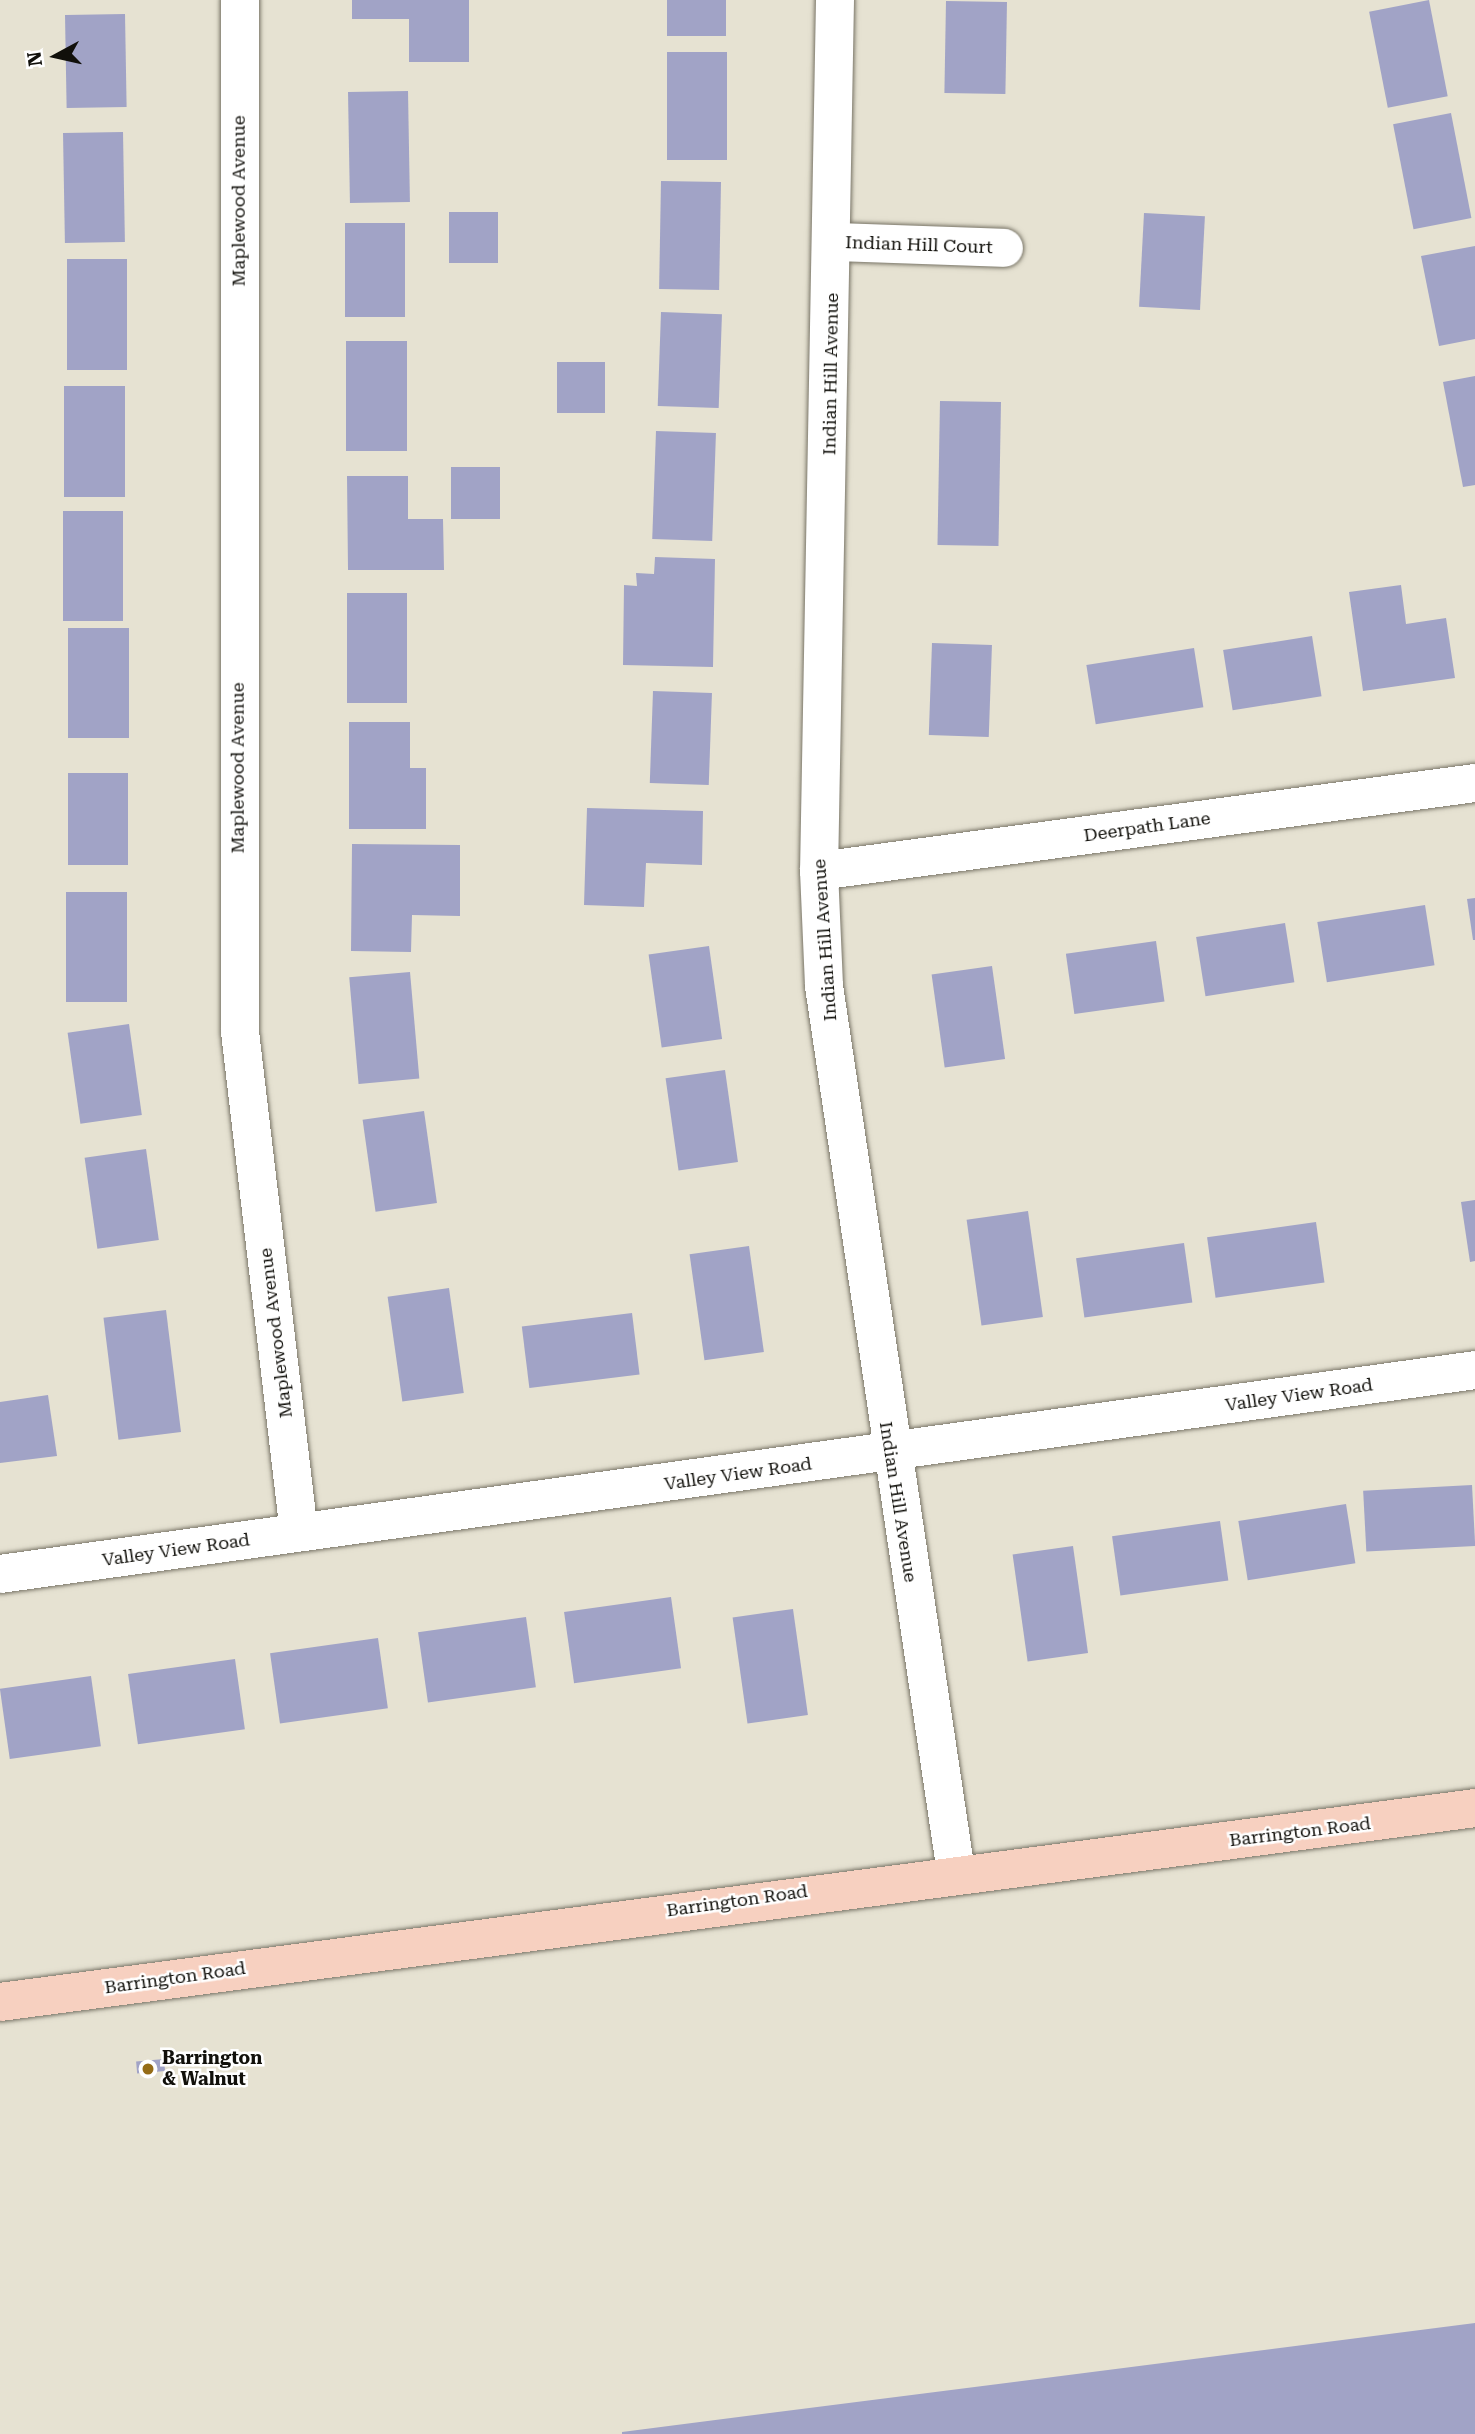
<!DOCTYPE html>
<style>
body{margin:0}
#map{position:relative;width:1475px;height:2434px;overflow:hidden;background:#e6e2d2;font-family:"Roboto Serif",serif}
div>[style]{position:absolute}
.building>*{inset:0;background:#a1a3c6;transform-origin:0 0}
.roads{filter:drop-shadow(0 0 2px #797567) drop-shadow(0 0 2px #797567)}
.minor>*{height:38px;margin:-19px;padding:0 19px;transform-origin:19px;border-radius:19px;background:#fff}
.major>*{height:38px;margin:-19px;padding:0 19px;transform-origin:19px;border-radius:19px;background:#f7d0c0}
.dots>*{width:19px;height:19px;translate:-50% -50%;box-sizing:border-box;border:4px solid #fff;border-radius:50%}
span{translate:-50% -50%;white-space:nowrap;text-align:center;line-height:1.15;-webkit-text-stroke:5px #fff;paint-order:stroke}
.street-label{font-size:18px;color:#11100b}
.poi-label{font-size:18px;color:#11100b;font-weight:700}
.left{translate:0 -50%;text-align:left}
.north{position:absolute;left:21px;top:21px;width:70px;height:70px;-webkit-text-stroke:5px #fff;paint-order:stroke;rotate:262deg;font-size:19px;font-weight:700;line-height:28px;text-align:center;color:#11100b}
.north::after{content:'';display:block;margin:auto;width:24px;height:32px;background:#11100b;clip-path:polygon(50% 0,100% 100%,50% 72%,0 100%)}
</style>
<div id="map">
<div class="building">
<div style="clip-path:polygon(352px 0,469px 0,469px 62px,409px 62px,409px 19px,352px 19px)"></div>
<div style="left:667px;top:0;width:59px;height:36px"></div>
<div style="left:1429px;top:0;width:98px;height:61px;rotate:79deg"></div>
<div style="left:946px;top:1px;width:61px;height:92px;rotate:1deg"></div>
<div style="left:125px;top:14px;width:93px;height:60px;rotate:89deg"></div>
<div style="left:667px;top:52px;width:60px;height:108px"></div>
<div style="left:408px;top:91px;width:111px;height:60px;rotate:89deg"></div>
<div style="left:1451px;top:113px;width:107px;height:59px;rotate:79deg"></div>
<div style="left:123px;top:132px;width:110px;height:60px;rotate:89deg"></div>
<div style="left:661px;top:181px;width:60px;height:108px;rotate:1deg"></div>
<div style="left:449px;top:212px;width:49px;height:51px"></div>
<div style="left:1144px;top:213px;width:61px;height:94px;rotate:3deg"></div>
<div style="left:405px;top:223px;width:94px;height:60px;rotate:90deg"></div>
<div style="clip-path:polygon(1475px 246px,1475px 339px,1439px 346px,1421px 256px)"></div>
<div style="left:67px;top:259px;width:60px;height:111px"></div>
<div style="left:661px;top:312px;width:61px;height:94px;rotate:2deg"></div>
<div style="left:346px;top:341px;width:61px;height:110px"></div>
<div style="left:605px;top:362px;width:51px;height:48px;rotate:90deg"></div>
<div style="clip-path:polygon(1475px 376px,1475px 485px,1463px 487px,1443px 382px)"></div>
<div style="left:64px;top:386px;width:61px;height:111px"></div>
<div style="left:940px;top:401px;width:61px;height:144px;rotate:1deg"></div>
<div style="left:656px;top:431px;width:60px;height:108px;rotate:2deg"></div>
<div style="left:451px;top:467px;width:49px;height:52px"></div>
<div style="clip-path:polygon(347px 476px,408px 476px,408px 519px,443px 519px,444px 570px,348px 570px)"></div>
<div style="left:63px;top:511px;width:60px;height:110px"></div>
<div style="clip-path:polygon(655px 557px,715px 559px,713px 667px,623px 665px,624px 585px,637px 586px,636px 573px,654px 574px)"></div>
<div style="clip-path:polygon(1401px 585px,1406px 624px,1446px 618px,1455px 678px,1363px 691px,1349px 592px)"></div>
<div style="left:347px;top:593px;width:60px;height:110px"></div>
<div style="left:68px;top:628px;width:61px;height:110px"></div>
<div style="left:1312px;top:636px;width:61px;height:90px;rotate:81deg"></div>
<div style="left:932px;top:643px;width:60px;height:92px;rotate:2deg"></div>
<div style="left:1194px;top:648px;width:60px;height:109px;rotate:81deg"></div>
<div style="left:653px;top:691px;width:59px;height:92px;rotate:2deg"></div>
<div style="clip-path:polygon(349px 722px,410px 722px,410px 768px,426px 768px,426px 829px,349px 829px)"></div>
<div style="left:68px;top:773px;width:60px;height:92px"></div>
<div style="clip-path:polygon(587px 808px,703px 811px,702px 865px,646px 863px,644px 907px,584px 905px)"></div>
<div style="clip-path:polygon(352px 844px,460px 845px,460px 916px,412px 915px,411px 952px,351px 951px)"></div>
<div style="left:66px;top:892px;width:61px;height:110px"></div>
<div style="clip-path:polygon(1475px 898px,1475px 940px,1473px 940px,1467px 899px)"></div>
<div style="left:1425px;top:905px;width:61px;height:109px;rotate:81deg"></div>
<div style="left:1285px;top:923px;width:60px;height:90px;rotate:81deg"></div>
<div style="left:1156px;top:941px;width:61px;height:91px;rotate:82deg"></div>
<div style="left:709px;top:946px;width:94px;height:61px;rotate:82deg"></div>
<div style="left:992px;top:966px;width:94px;height:61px;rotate:82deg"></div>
<div style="left:410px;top:972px;width:107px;height:61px;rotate:85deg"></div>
<div style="left:129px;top:1024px;width:92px;height:62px;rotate:82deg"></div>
<div style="left:725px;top:1070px;width:93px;height:60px;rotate:82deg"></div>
<div style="left:424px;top:1111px;width:93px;height:62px;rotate:82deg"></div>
<div style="left:146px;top:1149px;width:92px;height:62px;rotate:82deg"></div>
<div style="clip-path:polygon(1475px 1200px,1475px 1261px,1470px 1262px,1461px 1202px)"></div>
<div style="left:1028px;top:1211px;width:107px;height:62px;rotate:82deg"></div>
<div style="left:1316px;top:1222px;width:61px;height:110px;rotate:82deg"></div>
<div style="left:1184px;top:1243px;width:60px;height:109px;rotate:82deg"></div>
<div style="left:749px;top:1246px;width:107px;height:60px;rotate:82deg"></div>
<div style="left:449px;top:1288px;width:106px;height:62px;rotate:82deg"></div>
<div style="left:166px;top:1310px;width:123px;height:63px;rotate:83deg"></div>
<div style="left:632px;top:1313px;width:62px;height:111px;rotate:83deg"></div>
<div style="clip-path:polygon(48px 1395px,57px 1456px,0 1463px,0 1402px)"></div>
<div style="left:1472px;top:1485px;width:61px;height:109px;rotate:87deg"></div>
<div style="left:1346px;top:1504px;width:60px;height:109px;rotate:81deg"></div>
<div style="left:1220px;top:1521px;width:60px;height:109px;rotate:82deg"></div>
<div style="left:1073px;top:1546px;width:108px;height:61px;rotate:82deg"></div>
<div style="left:671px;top:1597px;width:72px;height:108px;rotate:82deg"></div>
<div style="left:793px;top:1609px;width:107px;height:61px;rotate:82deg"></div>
<div style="left:526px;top:1617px;width:71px;height:109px;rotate:82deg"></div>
<div style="left:378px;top:1638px;width:71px;height:109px;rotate:82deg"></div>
<div style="left:235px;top:1659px;width:71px;height:108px;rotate:82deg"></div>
<div style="left:91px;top:1676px;width:71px;height:92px;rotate:82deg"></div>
<div style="left:164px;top:2059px;width:12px;height:28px;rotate:85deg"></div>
<div style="clip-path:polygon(1475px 2323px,1475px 2434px,622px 2434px,622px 2432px)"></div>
</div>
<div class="roads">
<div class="minor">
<div style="left:240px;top:0;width:1032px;rotate:90deg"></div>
<div style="left:240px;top:1032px;width:504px;rotate:83.28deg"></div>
<div style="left:835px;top:0;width:871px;rotate:91.05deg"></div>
<div style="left:819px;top:871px;width:115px;rotate:87.5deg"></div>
<div style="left:824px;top:986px;width:896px;rotate:81.53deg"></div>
<div style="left:834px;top:242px;width:170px;rotate:2deg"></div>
<div style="left:819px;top:871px;width:662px;rotate:-7.64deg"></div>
<div style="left:0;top:1574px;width:1489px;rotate:-7.87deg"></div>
</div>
<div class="major">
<div style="left:0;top:2002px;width:1488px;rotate:-7.49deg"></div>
</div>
</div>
<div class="dots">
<div style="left:148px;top:2069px;background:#956c17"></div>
</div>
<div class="street-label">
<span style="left:239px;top:201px;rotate:-90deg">Maplewood Avenue</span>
<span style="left:919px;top:245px;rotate:2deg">Indian Hill Court</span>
<span style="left:831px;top:374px;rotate:-89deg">Indian Hill Avenue</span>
<span style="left:238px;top:768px;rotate:-90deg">Maplewood Avenue</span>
<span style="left:1147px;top:827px;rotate:-8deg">Deerpath Lane</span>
<span style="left:825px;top:940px;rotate:-94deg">Indian Hill Avenue</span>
<span style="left:276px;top:1333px;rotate:-97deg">Maplewood Avenue</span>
<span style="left:1299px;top:1395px;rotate:-8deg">Valley View Road</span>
<span style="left:738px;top:1474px;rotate:-8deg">Valley View Road</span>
<span style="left:898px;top:1502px;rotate:81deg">Indian Hill Avenue</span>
<span style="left:176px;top:1550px;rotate:-8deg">Valley View Road</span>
<span style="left:1300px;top:1832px;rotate:-7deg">Barrington Road</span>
<span style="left:737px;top:1901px;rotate:-8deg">Barrington Road</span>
<span style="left:175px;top:1978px;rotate:-8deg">Barrington Road</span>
</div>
<div class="poi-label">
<span class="left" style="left:162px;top:2069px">Barrington<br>&amp; Walnut</span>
</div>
<div class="north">N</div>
</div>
